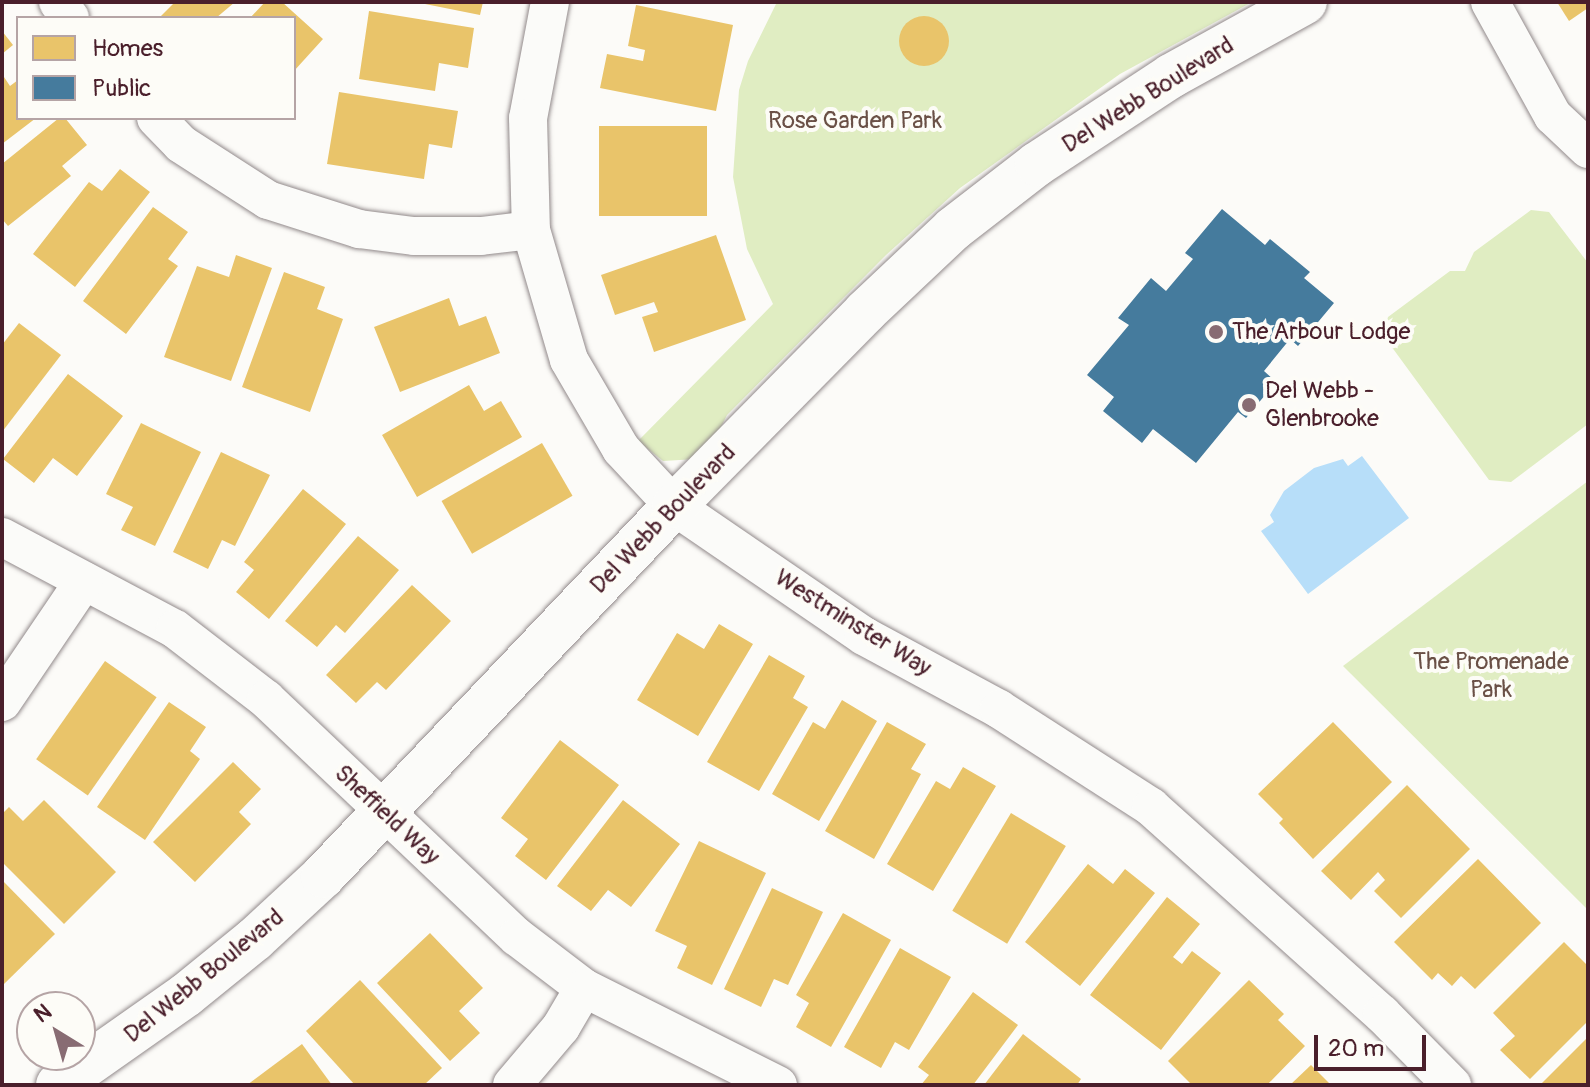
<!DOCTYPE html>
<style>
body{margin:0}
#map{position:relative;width:1590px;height:1087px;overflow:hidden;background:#fcfbf8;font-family:Pangolin,sans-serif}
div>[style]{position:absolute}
.green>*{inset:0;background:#e0edc2}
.water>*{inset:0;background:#b7def9}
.homes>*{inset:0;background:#e9c46a;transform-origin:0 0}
.round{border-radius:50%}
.public>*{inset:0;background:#457b9d}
.roads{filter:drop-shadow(0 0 2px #928a8b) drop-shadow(0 0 2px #928a8b)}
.street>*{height:38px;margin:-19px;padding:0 19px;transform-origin:19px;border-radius:19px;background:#fbfbf9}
.secondary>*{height:44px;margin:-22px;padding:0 22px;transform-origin:22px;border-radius:22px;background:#fbfbf9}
.dots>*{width:22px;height:22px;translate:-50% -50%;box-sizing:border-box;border:4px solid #fdfcf7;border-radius:50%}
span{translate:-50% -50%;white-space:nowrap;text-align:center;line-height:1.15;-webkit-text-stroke:8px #fdfcf7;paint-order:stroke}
.street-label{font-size:24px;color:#4a1f2b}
.park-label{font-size:24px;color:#6a5046}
.poi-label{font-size:24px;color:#4a1f2b}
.left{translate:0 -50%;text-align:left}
.frame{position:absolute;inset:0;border:4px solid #4a1f2b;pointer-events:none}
.legend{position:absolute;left:16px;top:16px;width:280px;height:104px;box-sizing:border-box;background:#fdfcf7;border:2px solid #b5a4a5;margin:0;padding:10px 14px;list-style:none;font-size:24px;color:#4a1f2b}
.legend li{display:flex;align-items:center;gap:16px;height:40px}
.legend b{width:40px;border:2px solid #b5a4a5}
.north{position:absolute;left:16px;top:991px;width:80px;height:80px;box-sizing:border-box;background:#fdfcf7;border:2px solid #b5a4a5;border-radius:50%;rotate:323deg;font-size:22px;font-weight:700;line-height:32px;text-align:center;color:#4a1f2b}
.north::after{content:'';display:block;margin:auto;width:28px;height:36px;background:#886c73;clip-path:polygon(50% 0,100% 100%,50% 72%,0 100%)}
.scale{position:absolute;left:1314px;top:1035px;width:112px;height:36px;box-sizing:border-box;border:4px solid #4a1f2b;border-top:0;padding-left:10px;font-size:24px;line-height:28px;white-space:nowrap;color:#4a1f2b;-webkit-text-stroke:6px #fdfcf7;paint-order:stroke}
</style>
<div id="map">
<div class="green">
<div style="clip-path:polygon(777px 2px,1252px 2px,1120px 74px,960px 188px,886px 255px,727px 415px,717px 435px,696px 459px,663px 461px,638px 441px,773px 304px,747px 249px,733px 177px,739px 90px,748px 61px)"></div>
<div style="clip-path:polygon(1531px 210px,1549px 212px,1588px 263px,1588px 424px,1511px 482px,1489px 480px,1383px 335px,1388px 317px,1450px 271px,1465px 271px,1474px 252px)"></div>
<div style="clip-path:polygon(1588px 481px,1588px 910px,1343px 666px)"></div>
</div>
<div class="water">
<div style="clip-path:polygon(1362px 456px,1409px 518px,1308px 594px,1261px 531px,1274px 522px,1270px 515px,1284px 491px,1314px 468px,1343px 459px,1348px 466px)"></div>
</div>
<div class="homes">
<div style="clip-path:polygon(175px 2px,235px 2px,216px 18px,159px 18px)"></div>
<div style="clip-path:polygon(265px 2px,282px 2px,323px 39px,294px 71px,294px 18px,250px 18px)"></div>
<div style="clip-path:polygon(415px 2px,483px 2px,480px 15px)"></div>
<div style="clip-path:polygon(1557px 2px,1588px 2px,1588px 8px,1569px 21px)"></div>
<div style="clip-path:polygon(636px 5px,733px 25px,716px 111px,600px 88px,607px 54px,643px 61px,645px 50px,628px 46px)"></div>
<div style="clip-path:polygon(369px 11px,474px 28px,468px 68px,439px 63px,435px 91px,359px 79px)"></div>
<div class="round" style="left:899px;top:16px;width:50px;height:50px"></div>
<div style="clip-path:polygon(2px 31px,13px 45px,2px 54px)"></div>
<div style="clip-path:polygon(2px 74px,10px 86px,18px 80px,18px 118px,36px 118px,2px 144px)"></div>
<div style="clip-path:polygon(339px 92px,458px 111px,452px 148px,429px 144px,424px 179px,327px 164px)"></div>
<div style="clip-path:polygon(59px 118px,65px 118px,87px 145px,62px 166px,71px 176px,8px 226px,2px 219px,2px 164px)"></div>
<div style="left:707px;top:126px;width:90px;height:108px;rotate:90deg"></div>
<div style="clip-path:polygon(120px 169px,150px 192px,75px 287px,33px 254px,89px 182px,102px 191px)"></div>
<div style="clip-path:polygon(153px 207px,188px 232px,168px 259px,178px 266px,126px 334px,83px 301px)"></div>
<div style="clip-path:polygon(716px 235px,746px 320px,654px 352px,642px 317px,658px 312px,654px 302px,615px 315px,601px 275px)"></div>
<div style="clip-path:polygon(236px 255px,272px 268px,231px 381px,164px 357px,197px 266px,229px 277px)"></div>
<div style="clip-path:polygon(284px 272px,325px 287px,317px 309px,343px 319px,310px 412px,242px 387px)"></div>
<div style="clip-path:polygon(449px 298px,459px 326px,486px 316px,500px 353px,400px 392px,374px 327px)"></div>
<div style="clip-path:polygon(19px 323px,61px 355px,2px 432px,2px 345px)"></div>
<div style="clip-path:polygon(68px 374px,123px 416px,77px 476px,53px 458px,34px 483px,3px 459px)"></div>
<div style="clip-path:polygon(469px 385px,484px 411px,501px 401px,522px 437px,417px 497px,382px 435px)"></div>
<div style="clip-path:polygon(141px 423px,201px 452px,155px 546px,121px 530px,133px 507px,106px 494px)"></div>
<div style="left:542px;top:443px;width:61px;height:116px;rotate:60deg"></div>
<div style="clip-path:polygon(221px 452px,270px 475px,235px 546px,222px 540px,208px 569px,173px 552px)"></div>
<div style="clip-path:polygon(303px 489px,346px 524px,269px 619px,236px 592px,254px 570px,244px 562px)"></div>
<div style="clip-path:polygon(358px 536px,399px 570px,345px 633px,336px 625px,317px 647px,285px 621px)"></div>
<div style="clip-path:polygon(412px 585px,451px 621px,386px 690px,377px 682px,356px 703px,326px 675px)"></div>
<div style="clip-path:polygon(719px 624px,753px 644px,698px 736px,637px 700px,677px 633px,704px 649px)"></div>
<div style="clip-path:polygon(769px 655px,805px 676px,793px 698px,808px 707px,759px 791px,707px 762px)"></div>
<div style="left:105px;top:661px;width:63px;height:120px;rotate:35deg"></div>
<div style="clip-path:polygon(842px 700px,877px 721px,819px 821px,772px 794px,813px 722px,825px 729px)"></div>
<div style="clip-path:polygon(169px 702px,206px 727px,190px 751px,200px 759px,145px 840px,97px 807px)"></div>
<div style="clip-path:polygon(887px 722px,926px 744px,911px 769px,921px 774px,874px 859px,825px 831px)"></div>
<div style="clip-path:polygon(1333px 722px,1392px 782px,1313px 859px,1279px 823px,1283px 819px,1258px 794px)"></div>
<div style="clip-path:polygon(560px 740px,619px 785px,546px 880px,515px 856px,528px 839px,501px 818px)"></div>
<div style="clip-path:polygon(233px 762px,261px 789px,239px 812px,251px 824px,195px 882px,153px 842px)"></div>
<div style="clip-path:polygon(963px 767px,996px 786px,933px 891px,887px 864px,936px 781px,950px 789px)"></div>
<div style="clip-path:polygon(1407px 785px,1470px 849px,1401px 918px,1374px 891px,1385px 880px,1378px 872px,1351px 900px,1321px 871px)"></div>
<div style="clip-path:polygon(44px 800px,116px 872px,64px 924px,2px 862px,2px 814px,9px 807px,23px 821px)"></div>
<div style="clip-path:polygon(623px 800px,680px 844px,631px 907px,608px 890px,591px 911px,557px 886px)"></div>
<div style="left:1011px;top:813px;width:64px;height:114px;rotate:31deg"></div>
<div style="clip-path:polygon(699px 841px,766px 873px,712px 985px,677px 968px,687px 946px,655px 931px)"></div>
<div style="clip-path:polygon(1478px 859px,1541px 923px,1475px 989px,1461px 976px,1452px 986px,1438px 973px,1432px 980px,1394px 942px)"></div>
<div style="clip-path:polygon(1088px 864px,1113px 884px,1125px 869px,1155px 893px,1080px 986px,1025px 942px)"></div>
<div style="clip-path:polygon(2px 880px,55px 934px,4px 984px,2px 982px)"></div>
<div style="clip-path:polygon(772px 888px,823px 912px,788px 985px,774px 979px,761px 1007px,724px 989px)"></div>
<div style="clip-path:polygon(1167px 897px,1200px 924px,1173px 957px,1182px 964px,1192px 951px,1221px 973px,1161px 1050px,1090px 995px)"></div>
<div style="clip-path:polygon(843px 913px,891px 940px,831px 1047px,796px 1027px,809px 1003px,796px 995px)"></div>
<div style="clip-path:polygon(430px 933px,483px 988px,459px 1011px,480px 1033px,450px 1061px,377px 983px)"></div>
<div style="clip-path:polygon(1564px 942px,1588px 966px,1588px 1021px,1530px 1079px,1500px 1050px,1515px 1036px,1493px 1013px)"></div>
<div style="clip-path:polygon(900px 948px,951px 977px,909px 1050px,895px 1042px,881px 1068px,844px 1047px)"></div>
<div style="clip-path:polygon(360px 980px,442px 1068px,424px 1085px,355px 1085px,306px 1031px)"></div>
<div style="clip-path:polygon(1249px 980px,1284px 1014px,1278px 1020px,1305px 1046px,1267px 1085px,1192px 1085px,1168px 1061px)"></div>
<div style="clip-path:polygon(973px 992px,1018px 1025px,973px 1085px,921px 1085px,929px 1075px,918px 1067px)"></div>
<div style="clip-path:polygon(1023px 1034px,1081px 1079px,1077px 1085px,984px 1085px)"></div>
<div style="clip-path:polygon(1588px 1037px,1588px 1085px,1540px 1085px)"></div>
<div style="clip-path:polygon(302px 1044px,332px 1085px,247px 1085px)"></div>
<div style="clip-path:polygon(1311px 1065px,1331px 1085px,1290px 1085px)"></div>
</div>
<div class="public">
<div style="clip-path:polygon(1222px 209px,1265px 245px,1270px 239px,1310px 272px,1304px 278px,1334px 303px,1298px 346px,1290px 339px,1264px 371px,1276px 382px,1246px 418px,1238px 412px,1196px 463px,1153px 429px,1142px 443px,1103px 411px,1114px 397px,1087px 375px,1129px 325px,1118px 318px,1151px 278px,1166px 291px,1193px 259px,1185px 253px)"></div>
</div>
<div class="roads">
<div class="street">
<div style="left:58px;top:2px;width:20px;rotate:53deg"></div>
<div style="left:550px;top:2px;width:118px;rotate:100.7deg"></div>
<div style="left:528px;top:118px;width:112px;rotate:88.5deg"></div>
<div style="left:531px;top:230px;width:135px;rotate:73.7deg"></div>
<div style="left:569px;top:360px;width:103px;rotate:59.7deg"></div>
<div style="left:621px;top:449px;width:78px;rotate:47.1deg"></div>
<div style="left:674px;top:506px;width:230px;rotate:34.4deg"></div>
<div style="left:864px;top:636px;width:153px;rotate:28.4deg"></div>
<div style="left:999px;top:709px;width:181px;rotate:32.8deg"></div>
<div style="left:1151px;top:807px;width:310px;rotate:41.9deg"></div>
<div style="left:1382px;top:1014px;width:100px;rotate:45.4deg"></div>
<div style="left:1490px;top:2px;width:130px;rotate:61.1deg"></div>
<div style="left:1553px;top:116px;width:48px;rotate:43.3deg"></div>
<div style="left:156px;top:118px;width:36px;rotate:46deg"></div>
<div style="left:181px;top:144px;width:103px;rotate:32.8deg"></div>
<div style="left:268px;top:200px;width:96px;rotate:17.7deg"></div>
<div style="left:359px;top:229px;width:55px;rotate:7.3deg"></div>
<div style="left:414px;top:236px;width:67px"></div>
<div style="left:481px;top:236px;width:50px;rotate:-6.8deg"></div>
<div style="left:2px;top:537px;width:196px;rotate:28deg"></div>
<div style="left:175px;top:629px;width:115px;rotate:37.6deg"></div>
<div style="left:266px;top:699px;width:346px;rotate:43.5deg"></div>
<div style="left:517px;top:937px;width:84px;rotate:37.3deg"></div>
<div style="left:584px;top:988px;width:217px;rotate:26.6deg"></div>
<div style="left:2px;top:702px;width:146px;rotate:-55.9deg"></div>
<div style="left:512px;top:1085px;width:76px;rotate:-49.8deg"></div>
<div style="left:561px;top:1027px;width:45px;rotate:-59.5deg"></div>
</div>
<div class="secondary">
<div style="left:58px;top:1085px;width:156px;rotate:-35.1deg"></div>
<div style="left:186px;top:995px;width:89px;rotate:-39.1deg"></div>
<div style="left:255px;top:939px;width:93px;rotate:-42.8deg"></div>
<div style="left:323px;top:876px;width:510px;rotate:-46.51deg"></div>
<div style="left:674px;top:506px;width:272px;rotate:-45.4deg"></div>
<div style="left:865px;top:312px;width:121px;rotate:-43.3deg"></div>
<div style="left:953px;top:229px;width:106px;rotate:-37.7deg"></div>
<div style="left:1037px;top:164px;width:160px;rotate:-33.3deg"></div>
<div style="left:1171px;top:76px;width:153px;rotate:-28.9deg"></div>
</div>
</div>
<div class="dots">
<div style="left:1216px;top:332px;background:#886c73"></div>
<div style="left:1249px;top:405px;background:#886c73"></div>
</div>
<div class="street-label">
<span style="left:1148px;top:95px;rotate:-32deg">Del Webb Boulevard</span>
<span style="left:663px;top:519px;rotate:-46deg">Del Webb Boulevard</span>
<span style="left:853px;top:623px;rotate:32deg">Westminster Way</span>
<span style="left:387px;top:815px;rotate:43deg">Sheffield Way</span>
<span style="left:204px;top:976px;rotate:-39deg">Del Webb Boulevard</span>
</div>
<div class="park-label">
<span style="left:855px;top:121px">Rose Garden Park</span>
<span style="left:1491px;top:676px">The Promenade<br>Park</span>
</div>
<div class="poi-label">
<span class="left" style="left:1232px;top:332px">The Arbour Lodge</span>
<span class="left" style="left:1265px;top:405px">Del Webb -<br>Glenbrooke</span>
</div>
<div class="frame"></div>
<ul class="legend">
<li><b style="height:22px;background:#e9c46a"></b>Homes</li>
<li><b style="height:22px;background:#457b9d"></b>Public</li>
</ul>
<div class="north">N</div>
<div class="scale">20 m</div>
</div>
